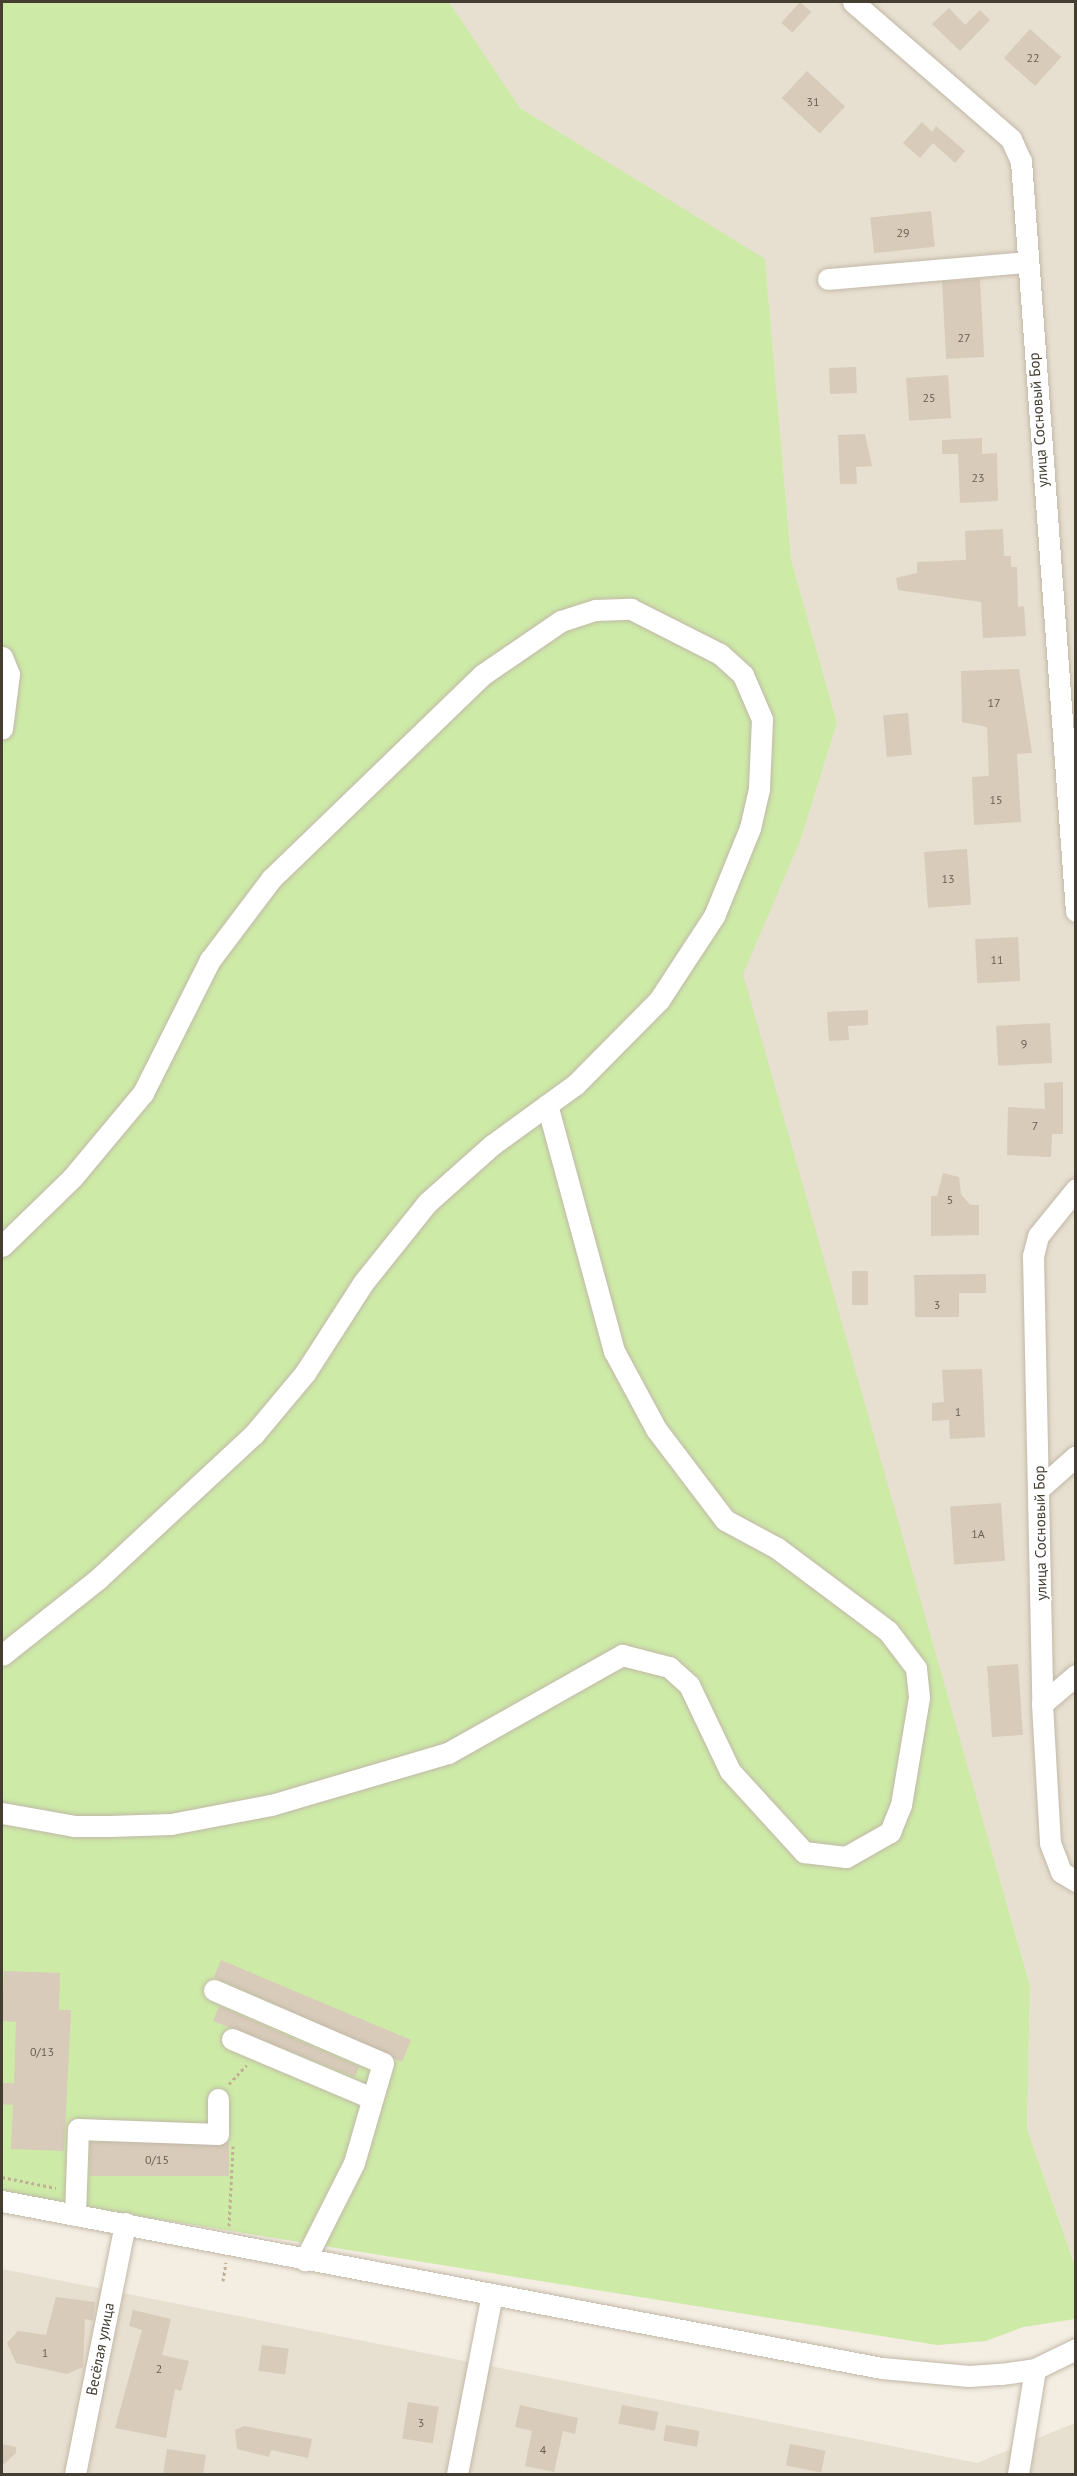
<!DOCTYPE html>
<meta charset="utf-8">
<style>
body{margin:0}
#map{position:relative;width:1077px;height:2476px;overflow:hidden;background:#f3ede2;font-family:"PT Sans",sans-serif}
div>[style]{position:absolute}
.residential>*{inset:0;background:#e7dfd0}
.green>*{inset:0;background:#cdeaa7}
.building>*{inset:0;background:#d8cbba;transform-origin:0 0}
.path>*{height:3px;margin-top:-1.5px;transform-origin:0;background:repeating-linear-gradient(90deg,#c1b094 0 3px,transparent 0 6px)}
.roads{filter:drop-shadow(0 0 2px #c1b8a7) drop-shadow(0 0 2px #c1b8a7)}
.minor>*{height:21px;margin:-10.5px;padding:0 10.5px;transform-origin:10.5px;border-radius:10.5px;background:#fff}
span{translate:-50% -50%;white-space:nowrap;text-align:center;line-height:1.15;-webkit-text-stroke:4.5px #fff;paint-order:stroke}
.number-label{font-size:12px;color:#696054}
.number-label span{-webkit-text-stroke-width:0}
.street-label{font-size:15px;color:#443d32}
.frame{position:absolute;inset:0;border:3px solid #443d32;pointer-events:none}
</style>
<div id="map">
<div class="residential">
<div style="clip-path:polygon(449px 2px,1075px 2px,1075px 2266px,1027px 2129px,1030px 1986px,742px 974px,801px 839px,837px 723px,791px 559px,765px 260px,520px 108px)"></div>
<div style="clip-path:polygon(2px 2269px,977px 2463px,1075px 2423px,1075px 2474px,2px 2474px)"></div>
</div>
<div class="green">
<div style="clip-path:polygon(2px 2px,449px 2px,520px 108px,765px 259px,791px 559px,837px 723px,801px 839px,743px 974px,1030px 1986px,1027px 2129px,1075px 2266px,1075px 2319px,1023px 2327px,986px 2341px,937px 2345px,2px 2194px)"></div>
</div>
<div class="building">
<div style="left:800px;top:2px;width:15px;height:28px;rotate:42deg"></div>
<div style="clip-path:polygon(949px 8px,965px 25px,980px 10px,990px 20px,960px 51px,932px 24px)"></div>
<div style="left:1030px;top:29px;width:42px;height:39px;rotate:42deg"></div>
<div style="left:807px;top:71px;width:52px;height:37px;rotate:43deg"></div>
<div style="clip-path:polygon(922px 122px,932px 132px,936px 126px,965px 151px,955px 163px,933px 143px,920px 158px,903px 143px)"></div>
<div style="left:931px;top:211px;width:36px;height:61px;rotate:84deg"></div>
<div style="left:980px;top:279px;width:78px;height:38px;rotate:87deg"></div>
<div style="left:856px;top:367px;width:26px;height:27px;rotate:88deg"></div>
<div style="left:948px;top:375px;width:43px;height:42px;rotate:86deg"></div>
<div style="clip-path:polygon(865px 434px,872px 466px,856px 467px,857px 484px,840px 484px,838px 435px)"></div>
<div style="clip-path:polygon(982px 438px,982px 454px,997px 453px,998px 501px,960px 503px,958px 454px,942px 454px,942px 440px)"></div>
<div style="clip-path:polygon(1003px 529px,1004px 556px,1011px 556px,1011px 567px,1017px 567px,1018px 607px,1024px 606px,1026px 636px,983px 638px,981px 602px,898px 590px,896px 578px,917px 573px,917px 562px,966px 560px,965px 531px)"></div>
<div style="clip-path:polygon(1019px 669px,1032px 753px,1017px 754px,1021px 822px,974px 825px,972px 777px,989px 776px,987px 727px,962px 722px,961px 671px)"></div>
<div style="left:908px;top:713px;width:42px;height:25px;rotate:85deg"></div>
<div style="left:967px;top:849px;width:56px;height:43px;rotate:86deg"></div>
<div style="left:1018px;top:937px;width:44px;height:43px;rotate:87deg"></div>
<div style="clip-path:polygon(868px 1010px,868px 1025px,848px 1026px,849px 1040px,829px 1041px,827px 1012px)"></div>
<div style="left:1050px;top:1023px;width:40px;height:54px;rotate:87deg"></div>
<div style="clip-path:polygon(1063px 1082px,1063px 1134px,1052px 1134px,1051px 1157px,1007px 1155px,1008px 1107px,1045px 1109px,1044px 1083px)"></div>
<div style="clip-path:polygon(943px 1173px,959px 1177px,961px 1194px,970px 1205px,979px 1205px,979px 1235px,931px 1236px,931px 1196px,937px 1196px)"></div>
<div style="left:852px;top:1271px;width:16px;height:34px"></div>
<div style="clip-path:polygon(986px 1274px,986px 1293px,959px 1293px,959px 1317px,915px 1317px,914px 1275px)"></div>
<div style="clip-path:polygon(982px 1369px,985px 1437px,950px 1439px,949px 1420px,932px 1421px,932px 1403px,944px 1402px,942px 1370px)"></div>
<div style="left:1001px;top:1503px;width:58px;height:51px;rotate:86deg"></div>
<div style="left:1018px;top:1664px;width:71px;height:31px;rotate:86deg"></div>
<div style="clip-path:polygon(221px 1960px,411px 2040px,402px 2062px,214px 1977px)"></div>
<div style="clip-path:polygon(4px 1971px,60px 1973px,59px 2010px,71px 2010px,64px 2151px,11px 2149px,13px 2105px,2px 2104px,3px 2083px,14px 2083px,16px 2022px,2px 2021px)"></div>
<div style="clip-path:polygon(219px 2006px,359px 2067px,355px 2077px,213px 2021px)"></div>
<div style="left:90px;top:2142px;width:139px;height:34px"></div>
<div style="clip-path:polygon(56px 2297px,95px 2302px,93px 2321px,85px 2319px,83px 2367px,67px 2374px,16px 2363px,7px 2343px,18px 2331px,46px 2335px)"></div>
<div style="clip-path:polygon(133px 2310px,171px 2319px,162px 2355px,189px 2361px,181px 2391px,175px 2389px,166px 2438px,115px 2428px,142px 2330px,129px 2326px)"></div>
<div style="left:262px;top:2345px;width:27px;height:26px;rotate:8deg"></div>
<div style="left:408px;top:2402px;width:31px;height:37px;rotate:9deg"></div>
<div style="clip-path:polygon(520px 2405px,578px 2418px,575px 2434px,563px 2431px,554px 2472px,525px 2466px,532px 2431px,515px 2427px)"></div>
<div style="left:622px;top:2405px;width:37px;height:19px;rotate:11deg"></div>
<div style="left:666px;top:2425px;width:34px;height:16px;rotate:10deg"></div>
<div style="clip-path:polygon(244px 2426px,312px 2439px,308px 2458px,271px 2450px,269px 2457px,237px 2449px,235px 2430px)"></div>
<div style="clip-path:polygon(2px 2444px,16px 2447px,16px 2453px,2px 2466px)"></div>
<div style="left:790px;top:2444px;width:36px;height:22px;rotate:11deg"></div>
<div style="clip-path:polygon(167px 2449px,206px 2455px,203px 2475px,163px 2475px)"></div>
</div>
<div class="path">
<div style="left:229px;top:2084px;width:26px;rotate:-47deg"></div>
<div style="left:2px;top:2177px;width:55px;rotate:11.5deg"></div>
<div style="left:229px;top:2226px;width:80px;rotate:-87.1deg"></div>
<div style="left:223px;top:2281px;width:19px;rotate:-81deg"></div>
</div>
<div class="roads">
<div class="minor">
<div style="left:853px;top:2px;width:209px;rotate:40.9deg"></div>
<div style="left:1011px;top:139px;width:24px;rotate:66deg"></div>
<div style="left:1021px;top:161px;width:752px;rotate:85.81deg"></div>
<div style="left:828px;top:279px;width:199px;rotate:-4.9deg"></div>
<div style="left:2px;top:657px;width:18px;rotate:68deg"></div>
<div style="left:9px;top:674px;width:55px;rotate:97.3deg"></div>
<div style="left:1076px;top:1189px;width:60px;rotate:129deg"></div>
<div style="left:1038px;top:1236px;width:21px;rotate:104deg"></div>
<div style="left:1033px;top:1256px;width:448px;rotate:88.8deg"></div>
<div style="left:1042px;top:1704px;width:139px;rotate:86.7deg"></div>
<div style="left:1050px;top:1843px;width:31px;rotate:69deg"></div>
<div style="left:1061px;top:1872px;width:17px;rotate:31deg"></div>
<div style="left:2px;top:1246px;width:98px;rotate:-44.2deg"></div>
<div style="left:72px;top:1178px;width:111px;rotate:-50.1deg"></div>
<div style="left:143px;top:1093px;width:149px;rotate:-63.3deg"></div>
<div style="left:210px;top:960px;width:101px;rotate:-53deg"></div>
<div style="left:271px;top:879px;width:293px;rotate:-44deg"></div>
<div style="left:482px;top:675px;width:96px;rotate:-34.4deg"></div>
<div style="left:561px;top:621px;width:36px;rotate:-18deg"></div>
<div style="left:595px;top:610px;width:36px;rotate:-2deg"></div>
<div style="left:631px;top:609px;width:100px;rotate:26.8deg"></div>
<div style="left:720px;top:654px;width:31px;rotate:42deg"></div>
<div style="left:743px;top:675px;width:48px;rotate:66.6deg"></div>
<div style="left:762px;top:719px;width:70px;rotate:92.5deg"></div>
<div style="left:759px;top:789px;width:40px;rotate:103deg"></div>
<div style="left:750px;top:828px;width:95px;rotate:112.2deg"></div>
<div style="left:714px;top:916px;width:100px;rotate:123.2deg"></div>
<div style="left:659px;top:1000px;width:118px;rotate:134.7deg"></div>
<div style="left:576px;top:1084px;width:104px;rotate:144deg"></div>
<div style="left:492px;top:1145px;width:87px;rotate:138.3deg"></div>
<div style="left:427px;top:1203px;width:102px;rotate:128.7deg"></div>
<div style="left:363px;top:1283px;width:107px;rotate:122.8deg"></div>
<div style="left:305px;top:1373px;width:80px;rotate:129.9deg"></div>
<div style="left:254px;top:1434px;width:213px;rotate:137.1deg"></div>
<div style="left:98px;top:1579px;width:122px;rotate:141.6deg"></div>
<div style="left:1040px;top:1488px;width:48px;rotate:-41.6deg"></div>
<div style="left:1042px;top:1704px;width:45px;rotate:-40.5deg"></div>
<div style="left:2px;top:1813px;width:73px;rotate:10.2deg"></div>
<div style="left:74px;top:1826px;width:35px"></div>
<div style="left:109px;top:1826px;width:62px;rotate:-1.8deg"></div>
<div style="left:171px;top:1824px;width:102px;rotate:-10.8deg"></div>
<div style="left:271px;top:1805px;width:184px;rotate:-16.4deg"></div>
<div style="left:448px;top:1753px;width:200px;rotate:-29.4deg"></div>
<div style="left:622px;top:1655px;width:49px;rotate:14.3deg"></div>
<div style="left:669px;top:1667px;width:27px;rotate:42deg"></div>
<div style="left:689px;top:1685px;width:95px;rotate:64.5deg"></div>
<div style="left:730px;top:1771px;width:110px;rotate:47.6deg"></div>
<div style="left:804px;top:1852px;width:42px;rotate:6.8deg"></div>
<div style="left:846px;top:1857px;width:51px;rotate:-29.6deg"></div>
<div style="left:890px;top:1832px;width:29px;rotate:-68deg"></div>
<div style="left:901px;top:1805px;width:109px;rotate:-80.5deg"></div>
<div style="left:919px;top:1697px;width:29px;rotate:-96deg"></div>
<div style="left:916px;top:1668px;width:46px;rotate:-127.1deg"></div>
<div style="left:888px;top:1631px;width:139px;rotate:-143.2deg"></div>
<div style="left:777px;top:1548px;width:59px;rotate:-151.7deg"></div>
<div style="left:725px;top:1520px;width:114px;rotate:-127.2deg"></div>
<div style="left:656px;top:1429px;width:89px;rotate:-118.3deg"></div>
<div style="left:614px;top:1351px;width:255px;rotate:-105.2deg"></div>
<div style="left:214px;top:1990px;width:184px;rotate:23.4deg"></div>
<div style="left:383px;top:2063px;width:104px;rotate:106.2deg"></div>
<div style="left:354px;top:2163px;width:109px;rotate:116.8deg"></div>
<div style="left:232px;top:2039px;width:149px;rotate:22.9deg"></div>
<div style="left:2px;top:2201px;width:896px;rotate:10.75deg"></div>
<div style="left:882px;top:2368px;width:87px;rotate:5.3deg"></div>
<div style="left:969px;top:2376px;width:32px;rotate:-4deg"></div>
<div style="left:1001px;top:2374px;width:34px;rotate:-8deg"></div>
<div style="left:1035px;top:2369px;width:46px;rotate:-26deg"></div>
<div style="left:75px;top:2215px;width:86px;rotate:-88deg"></div>
<div style="left:78px;top:2129px;width:140px;rotate:2deg"></div>
<div style="left:218px;top:2134px;width:35px;rotate:-90deg"></div>
<div style="left:75px;top:2474px;width:256px;rotate:-78.7deg"></div>
<div style="left:457px;top:2474px;width:183px;rotate:-79deg"></div>
<div style="left:1018px;top:2474px;width:106px;rotate:-80.8deg"></div>
</div>
</div>
<div class="number-label">
<span style="left:1033px;top:58px">22</span>
<span style="left:813px;top:102px">31</span>
<span style="left:903px;top:233px">29</span>
<span style="left:964px;top:338px">27</span>
<span style="left:929px;top:398px">25</span>
<span style="left:978px;top:478px">23</span>
<span style="left:994px;top:703px">17</span>
<span style="left:996px;top:800px">15</span>
<span style="left:948px;top:879px">13</span>
<span style="left:997px;top:960px">11</span>
<span style="left:1024px;top:1044px">9</span>
<span style="left:1035px;top:1126px">7</span>
<span style="left:950px;top:1200px">5</span>
<span style="left:937px;top:1305px">3</span>
<span style="left:958px;top:1412px">1</span>
<span style="left:978px;top:1534px">1А</span>
<span style="left:42px;top:2052px">0/13</span>
<span style="left:157px;top:2160px">0/15</span>
<span style="left:45px;top:2353px">1</span>
<span style="left:159px;top:2369px">2</span>
<span style="left:421px;top:2423px">3</span>
<span style="left:543px;top:2450px">4</span>
</div>
<div class="street-label">
<span style="left:1038px;top:420px;rotate:-94deg">улица Сосновый Бор</span>
<span style="left:1040px;top:1533px;rotate:-91deg">улица Сосновый Бор</span>
<span style="left:100px;top:2349px;rotate:-79deg">Весёлая улица</span>
</div>
<div class="frame"></div>
</div>
